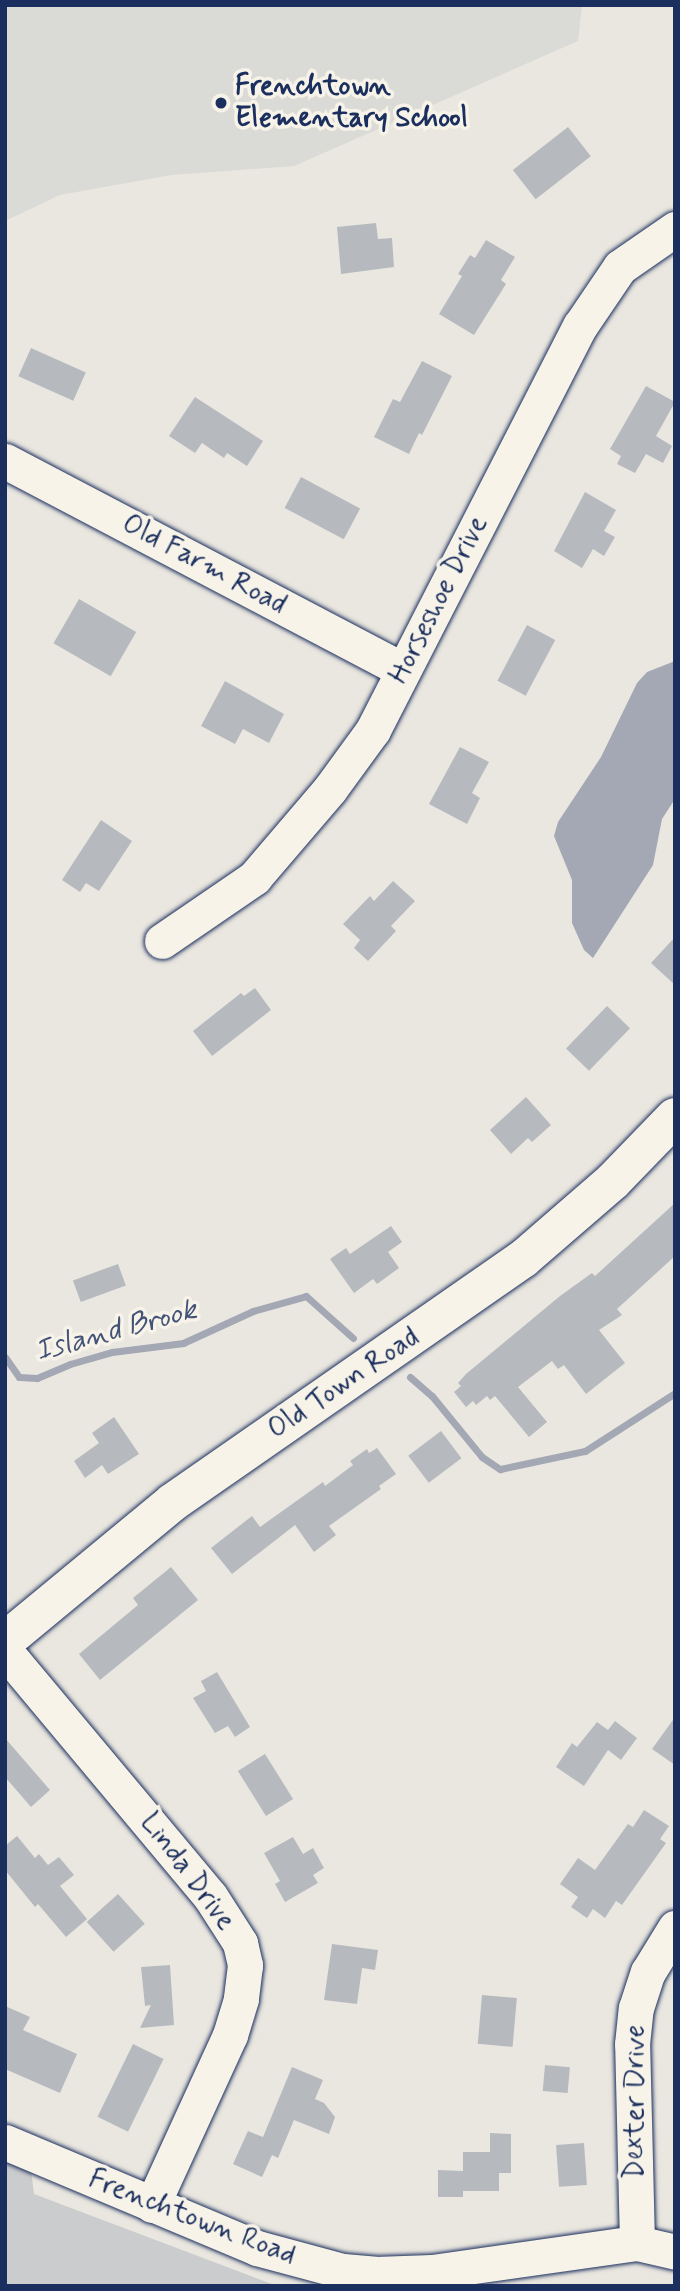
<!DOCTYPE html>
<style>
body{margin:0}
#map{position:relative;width:680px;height:2291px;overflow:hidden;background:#eae7e0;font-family:Mynerve,sans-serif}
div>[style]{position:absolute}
.built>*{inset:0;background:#dadad6}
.green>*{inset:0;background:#cbcccd}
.water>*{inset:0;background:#a3a8b4}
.stream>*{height:7px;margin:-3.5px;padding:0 3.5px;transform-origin:3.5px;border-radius:3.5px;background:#a3a8b4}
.building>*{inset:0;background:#b6babf;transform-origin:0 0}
.roads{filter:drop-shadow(0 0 2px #1b2f5e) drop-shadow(0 0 2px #1b2f5e)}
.minor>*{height:35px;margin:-17.5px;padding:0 17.5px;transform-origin:17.5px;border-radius:17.5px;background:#f7f3e8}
.major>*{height:38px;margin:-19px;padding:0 19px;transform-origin:19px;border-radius:19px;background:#f7f3e8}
.dots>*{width:19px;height:19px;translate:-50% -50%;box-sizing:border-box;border:4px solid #f7f3e8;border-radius:50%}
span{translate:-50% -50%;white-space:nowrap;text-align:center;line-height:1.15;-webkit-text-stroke:7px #f7f3e8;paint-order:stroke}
.poi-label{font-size:28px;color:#1b2f5e;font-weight:700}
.left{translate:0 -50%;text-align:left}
.street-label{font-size:28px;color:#1b2f5e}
.water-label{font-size:30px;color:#445378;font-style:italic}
.frame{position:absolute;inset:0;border:7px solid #1b2f5e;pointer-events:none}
</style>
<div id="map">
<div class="built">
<div style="clip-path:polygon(5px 5px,582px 5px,578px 41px,294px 166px,171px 175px,60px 195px,5px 221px)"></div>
</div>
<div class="green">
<div style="clip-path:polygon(5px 2152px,30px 2162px,34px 2194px,277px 2286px,5px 2286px)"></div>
</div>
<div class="water">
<div style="clip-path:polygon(675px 661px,675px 799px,662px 819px,653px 865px,593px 958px,584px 950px,572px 923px,572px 880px,554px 836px,558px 822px,601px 757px,637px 683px,647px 672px)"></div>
</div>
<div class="stream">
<div style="left:5px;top:1357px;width:24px;rotate:55deg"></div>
<div style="left:19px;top:1377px;width:18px;rotate:3deg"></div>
<div style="left:37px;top:1378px;width:36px;rotate:-23deg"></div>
<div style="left:70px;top:1364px;width:44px;rotate:-15.9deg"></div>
<div style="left:112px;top:1352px;width:72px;rotate:-7.2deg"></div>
<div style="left:183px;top:1343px;width:77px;rotate:-24.6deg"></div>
<div style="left:253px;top:1311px;width:55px;rotate:-15.8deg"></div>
<div style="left:306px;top:1296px;width:63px;rotate:41.8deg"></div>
<div style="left:410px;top:1377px;width:29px;rotate:41deg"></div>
<div style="left:432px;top:1396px;width:79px;rotate:50.7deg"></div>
<div style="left:482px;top:1457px;width:22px;rotate:34deg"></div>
<div style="left:500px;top:1469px;width:87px;rotate:-12deg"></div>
<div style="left:585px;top:1451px;width:107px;rotate:-32.8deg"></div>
</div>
<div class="building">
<div style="left:568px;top:127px;width:37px;height:70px;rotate:52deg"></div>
<div style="clip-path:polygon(376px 223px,378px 239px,392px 238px,394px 267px,341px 274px,337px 227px)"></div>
<div style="clip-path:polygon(486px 240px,515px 257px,501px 280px,506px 284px,474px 335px,439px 314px,462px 276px,458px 274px,470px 255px,475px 258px)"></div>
<div style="left:31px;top:348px;width:60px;height:31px;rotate:24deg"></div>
<div style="clip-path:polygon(422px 361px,452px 376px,422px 435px,419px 433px,409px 454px,374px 437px,393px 399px,400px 402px)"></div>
<div style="clip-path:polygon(646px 386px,675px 402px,656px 436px,672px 446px,663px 463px,646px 454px,635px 473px,617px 464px,621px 456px,610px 449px)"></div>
<div style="clip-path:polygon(195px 397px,263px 441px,247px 466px,227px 453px,224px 458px,202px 443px,195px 453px,169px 436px)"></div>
<div style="left:301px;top:477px;width:67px;height:35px;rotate:28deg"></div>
<div style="clip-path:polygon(585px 492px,616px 510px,604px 531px,615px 537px,604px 556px,593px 549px,582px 568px,554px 551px)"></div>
<div style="left:79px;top:599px;width:66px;height:51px;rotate:30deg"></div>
<div style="left:527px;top:625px;width:32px;height:63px;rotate:28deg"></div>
<div style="clip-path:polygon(225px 681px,284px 714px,269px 743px,243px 729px,235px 744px,201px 726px)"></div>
<div style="clip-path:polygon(460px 747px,489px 762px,472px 793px,480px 798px,467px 824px,429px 804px)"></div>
<div style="clip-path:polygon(101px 820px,132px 841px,99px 891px,86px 883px,80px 892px,62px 880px)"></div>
<div style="clip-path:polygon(393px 881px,415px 901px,391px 926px,396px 931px,368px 961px,354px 948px,360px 940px,343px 924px,370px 896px,374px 901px)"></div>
<div style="clip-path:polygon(675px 937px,675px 985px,651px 963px)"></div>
<div style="clip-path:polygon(255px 988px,271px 1010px,212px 1056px,193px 1031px,241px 993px,244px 996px)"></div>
<div style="left:607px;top:1006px;width:32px;height:59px;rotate:44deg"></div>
<div style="clip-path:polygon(526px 1097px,551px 1125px,532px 1142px,528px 1138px,511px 1154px,490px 1130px)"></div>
<div style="clip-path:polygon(675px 1203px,675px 1256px,617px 1309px,622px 1315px,599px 1330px,625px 1363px,586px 1394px,564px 1365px,558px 1369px,552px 1361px,518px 1387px,547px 1422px,529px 1437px,495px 1396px,490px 1400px,487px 1396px,476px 1405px,473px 1401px,466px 1407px,454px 1392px,461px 1386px,458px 1383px,466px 1374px,560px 1296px,592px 1273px,595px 1276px)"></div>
<div style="clip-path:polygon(391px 1226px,402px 1242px,388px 1252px,399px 1268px,377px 1284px,373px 1279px,354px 1293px,330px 1259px,346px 1248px,350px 1254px)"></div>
<div style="left:118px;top:1264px;width:23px;height:48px;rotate:70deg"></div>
<div style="clip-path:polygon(114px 1417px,139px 1454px,108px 1474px,102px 1465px,85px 1478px,74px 1461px,99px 1443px,92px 1433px)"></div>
<div style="left:441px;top:1431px;width:34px;height:41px;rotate:53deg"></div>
<div style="clip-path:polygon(377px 1448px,396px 1474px,379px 1486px,381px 1489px,329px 1526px,336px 1535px,314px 1552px,295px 1525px,232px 1574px,211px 1548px,252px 1516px,260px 1527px,323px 1482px,325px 1486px,353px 1465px,350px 1461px,367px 1449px,369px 1453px)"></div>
<div style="clip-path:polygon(171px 1567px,198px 1600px,100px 1680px,79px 1654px,138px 1605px,133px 1598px)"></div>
<div style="clip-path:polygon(217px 1672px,250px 1727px,235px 1737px,228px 1726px,215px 1733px,193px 1698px,206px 1691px,201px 1681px)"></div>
<div style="clip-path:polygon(675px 1717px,675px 1765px,652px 1749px)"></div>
<div style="clip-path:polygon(615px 1721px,637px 1738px,621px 1760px,608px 1750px,584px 1786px,556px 1767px,572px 1743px,577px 1747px,597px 1722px,608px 1730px)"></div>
<div style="clip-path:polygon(5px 1738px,50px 1790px,31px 1807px,5px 1777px)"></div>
<div style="left:265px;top:1754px;width:53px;height:32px;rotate:58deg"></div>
<div style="clip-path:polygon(644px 1810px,669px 1826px,660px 1839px,666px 1843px,622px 1905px,616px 1901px,605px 1918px,593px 1909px,587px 1918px,571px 1907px,578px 1897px,560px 1884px,578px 1858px,595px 1870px,628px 1824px,633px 1827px)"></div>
<div style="clip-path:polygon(17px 1836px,35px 1858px,39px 1854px,48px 1865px,59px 1857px,74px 1875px,60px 1886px,87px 1919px,66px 1937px,38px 1904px,35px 1907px,5px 1870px,5px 1846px)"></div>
<div style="clip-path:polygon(293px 1837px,303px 1854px,313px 1848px,324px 1868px,313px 1875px,318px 1883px,285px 1902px,275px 1884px,280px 1881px,264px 1853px)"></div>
<div style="left:118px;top:1894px;width:40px;height:42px;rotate:48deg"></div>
<div style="clip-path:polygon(332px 1944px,378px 1950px,375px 1970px,362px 1968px,357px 2004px,324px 2000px)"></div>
<div style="clip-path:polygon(170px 1965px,174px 2025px,140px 2028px,151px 2005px,145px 2006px,141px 1967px)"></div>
<div style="left:482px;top:1995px;width:35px;height:49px;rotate:5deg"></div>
<div style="clip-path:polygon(5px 2006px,30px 2017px,23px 2030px,77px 2054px,60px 2093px,5px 2069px)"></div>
<div style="left:133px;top:2044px;width:34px;height:81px;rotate:26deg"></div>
<div style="left:545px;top:2065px;width:25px;height:26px;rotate:5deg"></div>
<div style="clip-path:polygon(292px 2067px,323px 2080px,315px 2099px,324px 2103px,335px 2117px,329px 2134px,294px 2120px,278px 2158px,272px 2155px,262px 2177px,233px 2164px,248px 2131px,263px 2137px)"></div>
<div style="clip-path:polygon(490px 2133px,511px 2134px,511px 2173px,499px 2173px,499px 2191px,463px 2191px,463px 2197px,438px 2197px,438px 2170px,463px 2171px,463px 2152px,490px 2152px)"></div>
<div style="left:584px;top:2143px;width:42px;height:28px;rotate:86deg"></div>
</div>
<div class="roads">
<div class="minor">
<div style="left:5px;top:461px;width:448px;rotate:27.7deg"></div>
<div style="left:162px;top:941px;width:112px;rotate:-34.4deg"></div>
<div style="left:254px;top:878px;width:117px;rotate:-49.5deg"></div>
<div style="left:330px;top:789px;width:73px;rotate:-53.9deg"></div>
<div style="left:373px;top:730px;width:454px;rotate:-62.9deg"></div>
<div style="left:580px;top:326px;width:71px;rotate:-55.9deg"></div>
<div style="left:620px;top:267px;width:67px;rotate:-34.6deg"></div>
<div style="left:5px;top:1651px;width:319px;rotate:50.1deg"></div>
<div style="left:210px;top:1896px;width:56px;rotate:57.4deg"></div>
<div style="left:240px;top:1943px;width:23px;rotate:77deg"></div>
<div style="left:245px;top:1965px;width:34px;rotate:97deg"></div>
<div style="left:241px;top:1999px;width:38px;rotate:107deg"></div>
<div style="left:230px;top:2035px;width:187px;rotate:114.6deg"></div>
<div style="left:5px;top:2142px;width:273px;rotate:22.8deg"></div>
<div style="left:257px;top:2248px;width:89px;rotate:15deg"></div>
<div style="left:343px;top:2271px;width:32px;rotate:5deg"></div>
<div style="left:375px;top:2274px;width:57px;rotate:-2deg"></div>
<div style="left:432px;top:2272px;width:207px;rotate:-8.1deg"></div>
<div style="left:637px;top:2243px;width:39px;rotate:13deg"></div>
<div style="left:637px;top:2243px;width:199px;rotate:-91.4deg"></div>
<div style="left:632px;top:2044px;width:36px;rotate:-84deg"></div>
<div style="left:636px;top:2008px;width:38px;rotate:-72deg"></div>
<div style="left:648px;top:1972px;width:52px;rotate:-58.5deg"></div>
</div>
<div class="major">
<div style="left:5px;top:1641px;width:218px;rotate:-39.6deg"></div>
<div style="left:173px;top:1502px;width:426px;rotate:-34.8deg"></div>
<div style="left:523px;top:1259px;width:119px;rotate:-40.9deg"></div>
<div style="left:613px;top:1181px;width:89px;rotate:-45.9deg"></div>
</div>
</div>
<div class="dots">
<div style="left:221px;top:103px;background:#1b2f5e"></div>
</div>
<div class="poi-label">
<span class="left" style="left:235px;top:103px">Frenchtown<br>Elementary School</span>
</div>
<div class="street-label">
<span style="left:204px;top:565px;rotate:28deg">Old Farm Road</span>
<span style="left:439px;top:600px;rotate:-63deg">Horseshoe Drive</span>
<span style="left:344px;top:1384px;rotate:-34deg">Old Town Road</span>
<span style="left:187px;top:1872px;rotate:53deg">Linda Drive</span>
<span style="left:636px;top:2102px;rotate:-90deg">Dexter Drive</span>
<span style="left:192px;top:2218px;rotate:21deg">Frenchtown Road</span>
</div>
<div class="water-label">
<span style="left:116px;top:1331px;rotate:-15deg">Island Brook</span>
</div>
<div class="frame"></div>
</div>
